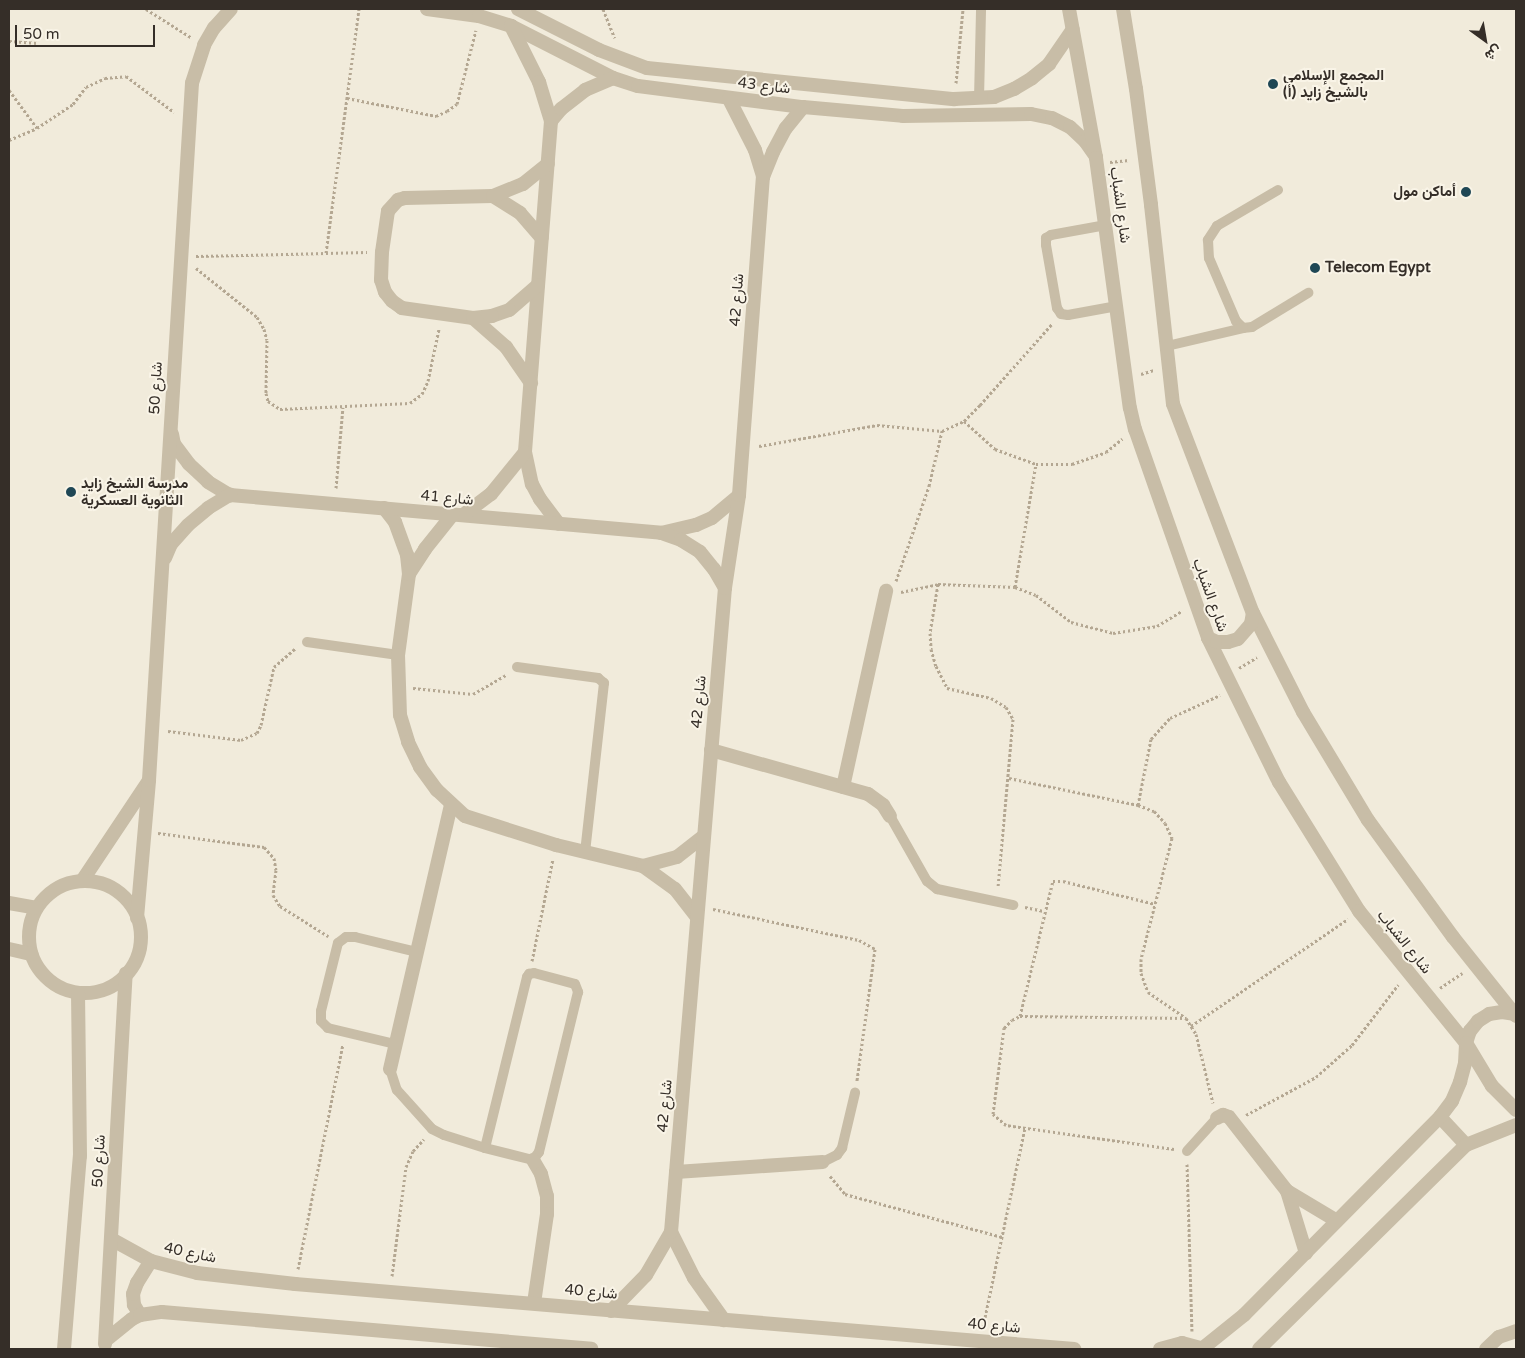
<!DOCTYPE html>
<meta charset="utf-8">
<style>
body{margin:0}
#map{position:relative;width:1525px;height:1358px;overflow:hidden;background:#f1ebdb;font-family:"Varela Round",Vazirmatn,sans-serif}
div>[style]{position:absolute}
.path>*{height:3px;margin-top:-1.5px;transform-origin:0;background:repeating-linear-gradient(90deg,#b4a792 0 2.5px,transparent 0 5px)}
.service>*{height:10px;margin:-5px;padding:0 5px;transform-origin:5px;border-radius:5px;background:#c8bda7}
.minor>*{height:14px;margin:-7px;padding:0 7px;transform-origin:7px;border-radius:7px;background:#c8bda7}
.minor>.ring{margin:-7px;padding:0;box-sizing:content-box;background:none;border:14px solid #c8bda7;border-radius:50%}
.tertiary>*{height:14px;margin:-7px;padding:0 7px;transform-origin:7px;border-radius:7px;background:#c8bda7}
.dots>*{width:14px;height:14px;translate:-50% -50%;box-sizing:border-box;border:2px solid #f9f4e7;border-radius:50%}
span{translate:-50% -50%;white-space:nowrap;text-align:center;line-height:1.15;-webkit-text-stroke:4px #f9f4e7;paint-order:stroke}
.poi-label{font-size:15px;color:#352e28;font-weight:700}
.left{translate:0 -50%;text-align:left}
.right{translate:-100% -50%;text-align:right}
.street-label{font-size:15px;color:#352e28}
.frame{position:absolute;inset:0;border:10px solid #352e28;pointer-events:none}
.north{position:absolute;left:1460px;top:15px;width:50px;height:50px;-webkit-text-stroke:4px #f9f4e7;paint-order:stroke;rotate:148deg;font-size:14px;font-weight:700;line-height:20px;text-align:center;color:#352e28}
.north::after{content:'';display:block;margin:auto;width:18px;height:22px;background:#352e28;clip-path:polygon(50% 0,100% 100%,50% 72%,0 100%)}
.scale{position:absolute;left:15px;top:25px;width:140px;height:22px;box-sizing:border-box;border:2px solid #352e28;border-top:0;padding-left:6px;font-size:15px;line-height:18px;white-space:nowrap;color:#352e28;-webkit-text-stroke:4px #f9f4e7;paint-order:stroke}
</style>
<div id="map">
<div class="path">
<div style="left:146px;top:9px;width:54px;rotate:32.2deg"></div>
<div style="left:603px;top:9px;width:31px;rotate:68deg"></div>
<div style="left:9px;top:41px;width:29px;rotate:4deg"></div>
<div style="left:956px;top:83px;width:74px;rotate:-84.6deg"></div>
<div style="left:9px;top:90px;width:47px;rotate:53.6deg"></div>
<div style="left:347px;top:98px;width:91px;rotate:11.4deg"></div>
<div style="left:436px;top:116px;width:12px;rotate:-24deg"></div>
<div style="left:447px;top:111px;width:12px;rotate:-35deg"></div>
<div style="left:457px;top:104px;width:76px;rotate:-75.6deg"></div>
<div style="left:9px;top:140px;width:30px;rotate:-23deg"></div>
<div style="left:37px;top:128px;width:43px;rotate:-33.7deg"></div>
<div style="left:73px;top:104px;width:21px;rotate:-53deg"></div>
<div style="left:86px;top:87px;width:21px;rotate:-25deg"></div>
<div style="left:105px;top:78px;width:21px;rotate:-5deg"></div>
<div style="left:126px;top:76px;width:60px;rotate:36.9deg"></div>
<div style="left:1110px;top:162px;width:19px;rotate:-6deg"></div>
<div style="left:326px;top:253px;width:246px;rotate:-82.3deg"></div>
<div style="left:196px;top:256px;width:171px;rotate:-1.3deg"></div>
<div style="left:196px;top:268px;width:78px;rotate:38.8deg"></div>
<div style="left:257px;top:317px;width:14px;rotate:60deg"></div>
<div style="left:264px;top:329px;width:11px;rotate:75deg"></div>
<div style="left:267px;top:340px;width:53px;rotate:91.1deg"></div>
<div style="left:266px;top:393px;width:8px;rotate:76deg"></div>
<div style="left:268px;top:401px;width:14px;rotate:34deg"></div>
<div style="left:280px;top:409px;width:130px;rotate:-2.6deg"></div>
<div style="left:410px;top:403px;width:15px;rotate:-37deg"></div>
<div style="left:422px;top:394px;width:14px;rotate:-65deg"></div>
<div style="left:428px;top:381px;width:53px;rotate:-78.1deg"></div>
<div style="left:1141px;top:374px;width:14px;rotate:-17deg"></div>
<div style="left:964px;top:421px;width:42px;rotate:42.1deg"></div>
<div style="left:995px;top:449px;width:44px;rotate:20.1deg"></div>
<div style="left:1036px;top:464px;width:36px"></div>
<div style="left:1072px;top:464px;width:36px;rotate:-19deg"></div>
<div style="left:1106px;top:452px;width:21px;rotate:-39deg"></div>
<div style="left:759px;top:446px;width:120px;rotate:-10.1deg"></div>
<div style="left:877px;top:425px;width:65px;rotate:5.3deg"></div>
<div style="left:942px;top:431px;width:24px;rotate:-24deg"></div>
<div style="left:964px;top:421px;width:23px;rotate:-45deg"></div>
<div style="left:980px;top:405px;width:108px;rotate:-48.4deg"></div>
<div style="left:336px;top:488px;width:81px;rotate:-85.1deg"></div>
<div style="left:896px;top:581px;width:101px;rotate:-70.8deg"></div>
<div style="left:929px;top:486px;width:57px;rotate:-76.7deg"></div>
<div style="left:938px;top:584px;width:50px;rotate:99.3deg"></div>
<div style="left:930px;top:633px;width:16px;rotate:86deg"></div>
<div style="left:931px;top:649px;width:18px;rotate:74deg"></div>
<div style="left:936px;top:666px;width:25px;rotate:63deg"></div>
<div style="left:947px;top:688px;width:45px;rotate:12.8deg"></div>
<div style="left:991px;top:698px;width:17px;rotate:31deg"></div>
<div style="left:1006px;top:707px;width:14px;rotate:60deg"></div>
<div style="left:1013px;top:719px;width:170px;rotate:95.1deg"></div>
<div style="left:1015px;top:587px;width:125px;rotate:-80.3deg"></div>
<div style="left:901px;top:592px;width:38px;rotate:-12deg"></div>
<div style="left:938px;top:584px;width:77px;rotate:2.2deg"></div>
<div style="left:1015px;top:587px;width:22px;rotate:21deg"></div>
<div style="left:1036px;top:595px;width:44px;rotate:37.6deg"></div>
<div style="left:1071px;top:622px;width:43px;rotate:14.7deg"></div>
<div style="left:1113px;top:633px;width:45px;rotate:-9deg"></div>
<div style="left:1157px;top:626px;width:29px;rotate:-31deg"></div>
<div style="left:1239px;top:668px;width:21px;rotate:-31deg"></div>
<div style="left:413px;top:688px;width:60px;rotate:5.7deg"></div>
<div style="left:473px;top:694px;width:38px;rotate:-30deg"></div>
<div style="left:168px;top:731px;width:74px;rotate:7deg"></div>
<div style="left:241px;top:740px;width:17px;rotate:-24deg"></div>
<div style="left:257px;top:733px;width:9px;rotate:-63deg"></div>
<div style="left:261px;top:725px;width:59px;rotate:-77.4deg"></div>
<div style="left:274px;top:667px;width:29px;rotate:-41deg"></div>
<div style="left:1009px;top:778px;width:132px;rotate:11.8deg"></div>
<div style="left:1138px;top:805px;width:17px;rotate:21deg"></div>
<div style="left:1154px;top:811px;width:16px;rotate:47deg"></div>
<div style="left:1165px;top:823px;width:17px;rotate:65deg"></div>
<div style="left:1172px;top:838px;width:125px;rotate:104.4deg"></div>
<div style="left:1141px;top:959px;width:14px;rotate:90deg"></div>
<div style="left:1141px;top:973px;width:20px;rotate:70deg"></div>
<div style="left:1148px;top:992px;width:46px;rotate:34.4deg"></div>
<div style="left:1186px;top:1018px;width:19px;rotate:58deg"></div>
<div style="left:1196px;top:1034px;width:71px;rotate:76.2deg"></div>
<div style="left:1138px;top:805px;width:67px;rotate:-78.9deg"></div>
<div style="left:1151px;top:739px;width:28px;rotate:-48deg"></div>
<div style="left:1170px;top:718px;width:55px;rotate:-24.7deg"></div>
<div style="left:158px;top:833px;width:107px;rotate:7.5deg"></div>
<div style="left:264px;top:847px;width:15px;rotate:48deg"></div>
<div style="left:274px;top:858px;width:12px;rotate:81deg"></div>
<div style="left:276px;top:870px;width:25px;rotate:97deg"></div>
<div style="left:273px;top:895px;width:13px;rotate:58deg"></div>
<div style="left:280px;top:906px;width:57px;rotate:32deg"></div>
<div style="left:1025px;top:907px;width:19px;rotate:12deg"></div>
<div style="left:713px;top:909px;width:149px;rotate:12deg"></div>
<div style="left:859px;top:940px;width:18px;rotate:29deg"></div>
<div style="left:875px;top:949px;width:133px;rotate:97.8deg"></div>
<div style="left:532px;top:961px;width:104px;rotate:-78.4deg"></div>
<div style="left:1440px;top:988px;width:27px;rotate:-34deg"></div>
<div style="left:1020px;top:1016px;width:139px;rotate:-76.3deg"></div>
<div style="left:1053px;top:881px;width:10px"></div>
<div style="left:1063px;top:881px;width:95px;rotate:14deg"></div>
<div style="left:1191px;top:1026px;width:190px;rotate:-34.3deg"></div>
<div style="left:1246px;top:1115px;width:80px;rotate:-28.5deg"></div>
<div style="left:1316px;top:1077px;width:48px;rotate:-41.6deg"></div>
<div style="left:1352px;top:1045px;width:76px;rotate:-52.5deg"></div>
<div style="left:1174px;top:1149px;width:170px;rotate:-171.9deg"></div>
<div style="left:1006px;top:1125px;width:17px;rotate:-140deg"></div>
<div style="left:993px;top:1114px;width:87px;rotate:-82.7deg"></div>
<div style="left:1004px;top:1028px;width:11px;rotate:-45deg"></div>
<div style="left:1012px;top:1020px;width:9px;rotate:-27deg"></div>
<div style="left:1020px;top:1016px;width:166px;rotate:0.7deg"></div>
<div style="left:1187px;top:1164px;width:167px;rotate:88.3deg"></div>
<div style="left:830px;top:1176px;width:23px;rotate:50deg"></div>
<div style="left:845px;top:1194px;width:163px;rotate:15.3deg"></div>
<div style="left:298px;top:1269px;width:229px;rotate:-78.7deg"></div>
<div style="left:392px;top:1276px;width:110px;rotate:-82.7deg"></div>
<div style="left:406px;top:1167px;width:17px;rotate:-66deg"></div>
<div style="left:413px;top:1151px;width:16px;rotate:-47deg"></div>
<div style="left:983px;top:1327px;width:204px;rotate:-78.1deg"></div>
</div>
<div class="service">
<div style="left:979px;top:99px;width:90px;rotate:-88.7deg"></div>
<div style="left:1278px;top:190px;width:71px;rotate:149.5deg"></div>
<div style="left:1217px;top:226px;width:17px;rotate:123deg"></div>
<div style="left:1208px;top:240px;width:18px;rotate:87deg"></div>
<div style="left:1209px;top:258px;width:69px;rotate:66.8deg"></div>
<div style="left:1236px;top:321px;width:10px;rotate:45deg"></div>
<div style="left:1243px;top:328px;width:9px;rotate:-6deg"></div>
<div style="left:1252px;top:327px;width:66px;rotate:-31.3deg"></div>
<div style="left:1106px;top:225px;width:56px;rotate:169.7deg"></div>
<div style="left:1051px;top:235px;width:6px;rotate:149deg"></div>
<div style="left:1046px;top:238px;width:7px;rotate:90deg"></div>
<div style="left:1046px;top:245px;width:64px;rotate:80.1deg"></div>
<div style="left:1057px;top:308px;width:7px;rotate:56deg"></div>
<div style="left:1061px;top:314px;width:7px;rotate:8deg"></div>
<div style="left:1068px;top:315px;width:50px;rotate:-10.4deg"></div>
<div style="left:1167px;top:346px;width:78px;rotate:-13.3deg"></div>
<div style="left:307px;top:642px;width:92px;rotate:8.1deg"></div>
<div style="left:517px;top:667px;width:82px;rotate:7.7deg"></div>
<div style="left:598px;top:678px;width:8px;rotate:40deg"></div>
<div style="left:604px;top:683px;width:170px;rotate:96.4deg"></div>
<div style="left:890px;top:816px;width:75px;rotate:60.4deg"></div>
<div style="left:927px;top:881px;width:13px;rotate:39deg"></div>
<div style="left:937px;top:889px;width:78px;rotate:11.9deg"></div>
<div style="left:534px;top:973px;width:42px;rotate:15deg"></div>
<div style="left:575px;top:984px;width:9px;rotate:69deg"></div>
<div style="left:578px;top:992px;width:165px;rotate:103.7deg"></div>
<div style="left:539px;top:1152px;width:10px;rotate:127deg"></div>
<div style="left:533px;top:1160px;width:49px;rotate:-166deg"></div>
<div style="left:485px;top:1148px;width:176px;rotate:-76.2deg"></div>
<div style="left:527px;top:977px;width:4px;rotate:-56deg"></div>
<div style="left:529px;top:974px;width:5px;rotate:-11deg"></div>
<div style="left:395px;top:1044px;width:69px;rotate:-166.6deg"></div>
<div style="left:328px;top:1028px;width:10px;rotate:-135deg"></div>
<div style="left:321px;top:1021px;width:10px;rotate:-90deg"></div>
<div style="left:321px;top:1011px;width:70px;rotate:-76deg"></div>
<div style="left:338px;top:943px;width:10px;rotate:-37deg"></div>
<div style="left:346px;top:937px;width:9px"></div>
<div style="left:355px;top:937px;width:64px;rotate:13.6deg"></div>
<div style="left:390px;top:1069px;width:22px;rotate:72deg"></div>
<div style="left:397px;top:1090px;width:52px;rotate:48.1deg"></div>
<div style="left:432px;top:1129px;width:13px;rotate:27deg"></div>
<div style="left:444px;top:1135px;width:43px;rotate:17.6deg"></div>
<div style="left:1187px;top:1151px;width:45px;rotate:-47.7deg"></div>
<div style="left:823px;top:1162px;width:16px;rotate:-27deg"></div>
<div style="left:837px;top:1155px;width:9px;rotate:-54deg"></div>
<div style="left:842px;top:1148px;width:57px;rotate:-76.7deg"></div>
</div>
<div class="minor">
<div style="left:427px;top:9px;width:52px;rotate:7.7deg"></div>
<div style="left:479px;top:16px;width:34px;rotate:17deg"></div>
<div style="left:511px;top:26px;width:114px;rotate:27deg"></div>
<div style="left:613px;top:78px;width:26px;rotate:18deg"></div>
<div style="left:638px;top:86px;width:166px;rotate:7.3deg"></div>
<div style="left:803px;top:107px;width:100px;rotate:5.1deg"></div>
<div style="left:903px;top:116px;width:128px;rotate:-0.9deg"></div>
<div style="left:1031px;top:114px;width:21px;rotate:11deg"></div>
<div style="left:1052px;top:118px;width:20px;rotate:27deg"></div>
<div style="left:1070px;top:127px;width:21px;rotate:43deg"></div>
<div style="left:1085px;top:141px;width:19px;rotate:55deg"></div>
<div style="left:518px;top:9px;width:91px;rotate:26.8deg"></div>
<div style="left:599px;top:50px;width:51px;rotate:20.6deg"></div>
<div style="left:647px;top:68px;width:309px;rotate:5.8deg"></div>
<div style="left:954px;top:99px;width:40px;rotate:-2.9deg"></div>
<div style="left:994px;top:97px;width:22px;rotate:-22deg"></div>
<div style="left:1014px;top:89px;width:21px;rotate:-31deg"></div>
<div style="left:1032px;top:78px;width:22px;rotate:-39deg"></div>
<div style="left:1049px;top:64px;width:42px;rotate:-55.6deg"></div>
<div style="left:511px;top:26px;width:63px;rotate:63.4deg"></div>
<div style="left:539px;top:82px;width:41px;rotate:72.9deg"></div>
<div style="left:551px;top:121px;width:332px;rotate:94.5deg"></div>
<div style="left:525px;top:452px;width:33px;rotate:78deg"></div>
<div style="left:532px;top:484px;width:17px;rotate:62deg"></div>
<div style="left:540px;top:499px;width:31px;rotate:53deg"></div>
<div style="left:729px;top:99px;width:57px;rotate:63deg"></div>
<div style="left:755px;top:150px;width:28px;rotate:73deg"></div>
<div style="left:551px;top:121px;width:16px;rotate:-50deg"></div>
<div style="left:561px;top:109px;width:31px;rotate:-38deg"></div>
<div style="left:585px;top:90px;width:30px;rotate:-23deg"></div>
<div style="left:493px;top:196px;width:32px;rotate:32deg"></div>
<div style="left:520px;top:213px;width:33px;rotate:49deg"></div>
<div style="left:538px;top:285px;width:38px;rotate:139deg"></div>
<div style="left:509px;top:310px;width:18px;rotate:161deg"></div>
<div style="left:492px;top:316px;width:19px;rotate:174deg"></div>
<div style="left:473px;top:318px;width:72px;rotate:-172deg"></div>
<div style="left:402px;top:308px;width:12px;rotate:-145deg"></div>
<div style="left:392px;top:301px;width:11px;rotate:-128deg"></div>
<div style="left:385px;top:292px;width:13px;rotate:-108deg"></div>
<div style="left:381px;top:280px;width:28px;rotate:-88deg"></div>
<div style="left:382px;top:252px;width:41px;rotate:-81.7deg"></div>
<div style="left:388px;top:211px;width:15px;rotate:-48deg"></div>
<div style="left:398px;top:200px;width:7px;rotate:-16deg"></div>
<div style="left:405px;top:198px;width:88px;rotate:-1.3deg"></div>
<div style="left:493px;top:196px;width:32px;rotate:-22deg"></div>
<div style="left:523px;top:184px;width:32px;rotate:-39deg"></div>
<div style="left:473px;top:318px;width:44px;rotate:41.3deg"></div>
<div style="left:506px;top:347px;width:44px;rotate:55.2deg"></div>
<div style="left:172px;top:434px;width:10px;rotate:79deg"></div>
<div style="left:174px;top:444px;width:25px;rotate:53deg"></div>
<div style="left:189px;top:464px;width:26px;rotate:43deg"></div>
<div style="left:208px;top:482px;width:26px;rotate:31deg"></div>
<div style="left:230px;top:495px;width:433px;rotate:5deg"></div>
<div style="left:661px;top:533px;width:36px;rotate:-13deg"></div>
<div style="left:696px;top:525px;width:17px;rotate:-24deg"></div>
<div style="left:712px;top:518px;width:35px;rotate:-40deg"></div>
<div style="left:384px;top:508px;width:18px;rotate:52deg"></div>
<div style="left:395px;top:522px;width:35px;rotate:70deg"></div>
<div style="left:407px;top:555px;width:19px;rotate:84deg"></div>
<div style="left:409px;top:574px;width:82px;rotate:97.7deg"></div>
<div style="left:398px;top:655px;width:60px;rotate:88.1deg"></div>
<div style="left:400px;top:715px;width:28px;rotate:73deg"></div>
<div style="left:408px;top:742px;width:28px;rotate:64deg"></div>
<div style="left:420px;top:767px;width:29px;rotate:54deg"></div>
<div style="left:437px;top:790px;width:38px;rotate:43deg"></div>
<div style="left:465px;top:816px;width:96px;rotate:17.7deg"></div>
<div style="left:556px;top:845px;width:89px;rotate:13.6deg"></div>
<div style="left:643px;top:866px;width:39px;rotate:36deg"></div>
<div style="left:675px;top:889px;width:36px;rotate:52deg"></div>
<div style="left:463px;top:515px;width:35px;rotate:-37deg"></div>
<div style="left:491px;top:494px;width:54px;rotate:-51deg"></div>
<div style="left:664px;top:534px;width:18px;rotate:19deg"></div>
<div style="left:681px;top:540px;width:22px;rotate:32deg"></div>
<div style="left:700px;top:552px;width:22px;rotate:51deg"></div>
<div style="left:714px;top:569px;width:22px;rotate:60deg"></div>
<div style="left:165px;top:558px;width:15px;rotate:-67deg"></div>
<div style="left:171px;top:544px;width:25px;rotate:-48deg"></div>
<div style="left:188px;top:525px;width:26px;rotate:-40deg"></div>
<div style="left:208px;top:508px;width:26px;rotate:-31deg"></div>
<div style="left:409px;top:574px;width:30px;rotate:-57deg"></div>
<div style="left:425px;top:549px;width:45px;rotate:-51.3deg"></div>
<div style="left:711px;top:750px;width:163px;rotate:15.7deg"></div>
<div style="left:868px;top:794px;width:19px;rotate:36deg"></div>
<div style="left:883px;top:805px;width:13px;rotate:58deg"></div>
<div style="left:843px;top:787px;width:201px;rotate:-77.6deg"></div>
<div style="left:643px;top:866px;width:35px;rotate:-15deg"></div>
<div style="left:677px;top:857px;width:34px;rotate:-38deg"></div>
<div style="left:82px;top:881px;width:119px;rotate:-56.3deg"></div>
<div class="ring" style="left:29px;top:881px;width:98px;height:98px"></div>
<div style="left:9px;top:903px;width:28px;rotate:10deg"></div>
<div style="left:137px;top:918px;width:139px;rotate:-85deg"></div>
<div style="left:149px;top:780px;width:698px;rotate:-86.47deg"></div>
<div style="left:192px;top:83px;width:40px;rotate:-72deg"></div>
<div style="left:204px;top:45px;width:20px;rotate:-60deg"></div>
<div style="left:214px;top:28px;width:25px;rotate:-48deg"></div>
<div style="left:9px;top:949px;width:23px;rotate:13deg"></div>
<div style="left:390px;top:1069px;width:272px;rotate:-77deg"></div>
<div style="left:1440px;top:1117px;width:38px;rotate:47deg"></div>
<div style="left:1217px;top:1118px;width:7px;rotate:-27deg"></div>
<div style="left:1223px;top:1115px;width:6px;rotate:18deg"></div>
<div style="left:1229px;top:1117px;width:94px;rotate:51.9deg"></div>
<div style="left:1287px;top:1191px;width:65px;rotate:73deg"></div>
<div style="left:533px;top:1160px;width:16px;rotate:60deg"></div>
<div style="left:541px;top:1174px;width:23px;rotate:75deg"></div>
<div style="left:547px;top:1196px;width:18px;rotate:90deg"></div>
<div style="left:547px;top:1214px;width:90px;rotate:98.3deg"></div>
<div style="left:676px;top:1172px;width:147px;rotate:-3.9deg"></div>
<div style="left:1287px;top:1191px;width:58px;rotate:31deg"></div>
<div style="left:671px;top:1232px;width:51px;rotate:63.4deg"></div>
<div style="left:694px;top:1278px;width:52px;rotate:54.5deg"></div>
<div style="left:111px;top:1239px;width:46px;rotate:28.8deg"></div>
<div style="left:151px;top:1261px;width:48px;rotate:14.6deg"></div>
<div style="left:197px;top:1273px;width:99px;rotate:6.4deg"></div>
<div style="left:295px;top:1284px;width:782px;rotate:4.77deg"></div>
<div style="left:611px;top:1311px;width:50px;rotate:-45.8deg"></div>
<div style="left:646px;top:1275px;width:50px;rotate:-59.8deg"></div>
<div style="left:671px;top:1232px;width:646px;rotate:-85.21deg"></div>
<div style="left:725px;top:588px;width:94px;rotate:-81.4deg"></div>
<div style="left:739px;top:495px;width:319px;rotate:-85.7deg"></div>
<div style="left:763px;top:177px;width:27px;rotate:-68deg"></div>
<div style="left:773px;top:152px;width:27px;rotate:-62deg"></div>
<div style="left:786px;top:128px;width:27px;rotate:-51deg"></div>
<div style="left:140px;top:1315px;width:12px;rotate:-121deg"></div>
<div style="left:134px;top:1305px;width:11px;rotate:-95deg"></div>
<div style="left:133px;top:1294px;width:12px;rotate:-70deg"></div>
<div style="left:137px;top:1283px;width:26px;rotate:-58deg"></div>
<div style="left:106px;top:1340px;width:33px;rotate:-39deg"></div>
<div style="left:132px;top:1319px;width:9px;rotate:-27deg"></div>
<div style="left:140px;top:1315px;width:22px;rotate:-8deg"></div>
<div style="left:162px;top:1312px;width:431px;rotate:4.9deg"></div>
<div style="left:105px;top:1344px;width:371px;rotate:-86.8deg"></div>
<div style="left:1203px;top:1348px;width:53px;rotate:-38.8deg"></div>
<div style="left:1244px;top:1315px;width:279px;rotate:-45.3deg"></div>
<div style="left:1440px;top:1117px;width:20px;rotate:-53deg"></div>
<div style="left:1452px;top:1101px;width:21px;rotate:-67deg"></div>
<div style="left:1460px;top:1082px;width:20px;rotate:-75deg"></div>
<div style="left:1465px;top:1063px;width:20px;rotate:-87deg"></div>
<div style="left:1466px;top:1043px;width:13px;rotate:-72deg"></div>
<div style="left:1470px;top:1031px;width:13px;rotate:-51deg"></div>
<div style="left:1478px;top:1021px;width:13px;rotate:-32deg"></div>
<div style="left:1489px;top:1014px;width:13px;rotate:-9deg"></div>
<div style="left:1502px;top:1012px;width:12px;rotate:9deg"></div>
<div style="left:64px;top:1349px;width:194px;rotate:-85.3deg"></div>
<div style="left:80px;top:1156px;width:163px;rotate:-90.7deg"></div>
<div style="left:1160px;top:1349px;width:23px;rotate:-15deg"></div>
<div style="left:1182px;top:1343px;width:23px;rotate:15deg"></div>
<div style="left:1259px;top:1349px;width:291px;rotate:-44.6deg"></div>
<div style="left:1466px;top:1145px;width:54px;rotate:-21.8deg"></div>
<div style="left:1486px;top:1349px;width:18px;rotate:-43deg"></div>
<div style="left:1499px;top:1337px;width:18px;rotate:-19deg"></div>
</div>
<div class="tertiary">
<div style="left:1069px;top:9px;width:151px;rotate:79.7deg"></div>
<div style="left:1096px;top:158px;width:252px;rotate:82.3deg"></div>
<div style="left:1130px;top:408px;width:22px;rotate:77deg"></div>
<div style="left:1135px;top:429px;width:221px;rotate:70.7deg"></div>
<div style="left:1208px;top:638px;width:161px;rotate:63.8deg"></div>
<div style="left:1279px;top:782px;width:152px;rotate:58.2deg"></div>
<div style="left:1359px;top:911px;width:170px;rotate:51deg"></div>
<div style="left:1466px;top:1043px;width:50px;rotate:58.8deg"></div>
<div style="left:1492px;top:1086px;width:34px;rotate:45deg"></div>
<div style="left:1123px;top:9px;width:81px;rotate:80.8deg"></div>
<div style="left:1136px;top:89px;width:117px;rotate:82.6deg"></div>
<div style="left:1151px;top:205px;width:200px;rotate:83.7deg"></div>
<div style="left:1173px;top:404px;width:224px;rotate:69.1deg"></div>
<div style="left:1253px;top:613px;width:111px;rotate:63.2deg"></div>
<div style="left:1303px;top:712px;width:126px;rotate:59deg"></div>
<div style="left:1368px;top:820px;width:145px;rotate:54deg"></div>
<div style="left:1453px;top:937px;width:101px;rotate:51.4deg"></div>
<div style="left:1208px;top:638px;width:10px;rotate:24deg"></div>
<div style="left:1217px;top:642px;width:11px"></div>
<div style="left:1228px;top:642px;width:10px;rotate:-17deg"></div>
<div style="left:1238px;top:639px;width:20px;rotate:-49deg"></div>
<div style="left:1251px;top:624px;width:11px;rotate:-80deg"></div>
</div>
<div class="dots">
<div style="left:1273px;top:84px;background:#1f4755"></div>
<div style="left:1466px;top:192px;background:#1f4755"></div>
<div style="left:1315px;top:268px;background:#1f4755"></div>
<div style="left:71px;top:492px;background:#1f4755"></div>
</div>
<div class="poi-label">
<span class="left" style="left:1283px;top:84px">المجمع الإسلامي<br>(أ) بالشيخ زايد</span>
<span class="right" style="left:1456px;top:192px">أماكن مول</span>
<span class="left" style="left:1325px;top:268px">Telecom Egypt</span>
<span class="left" style="left:81px;top:492px">مدرسة الشيخ زايد<br>الثانوية العسكرية</span>
</div>
<div class="street-label">
<span style="left:764px;top:86px;rotate:7deg">شارع 43</span>
<span style="left:1120px;top:205px;rotate:82deg">شارع الشباب</span>
<span style="left:737px;top:300px;rotate:-86deg">شارع 42</span>
<span style="left:156px;top:388px;rotate:-87deg">شارع 50</span>
<span style="left:447px;top:498px;rotate:5deg">شارع 41</span>
<span style="left:1210px;top:595px;rotate:70deg">شارع الشباب</span>
<span style="left:699px;top:702px;rotate:-85deg">شارع 42</span>
<span style="left:1404px;top:942px;rotate:51deg">شارع الشباب</span>
<span style="left:665px;top:1106px;rotate:-85deg">شارع 42</span>
<span style="left:99px;top:1161px;rotate:-87deg">شارع 50</span>
<span style="left:190px;top:1253px;rotate:12deg">شارع 40</span>
<span style="left:591px;top:1292px;rotate:5deg">شارع 40</span>
<span style="left:994px;top:1326px;rotate:5deg">شارع 40</span>
</div>
<div class="frame"></div>
<div class="north">ش</div>
<div class="scale">50 m</div>
</div>
